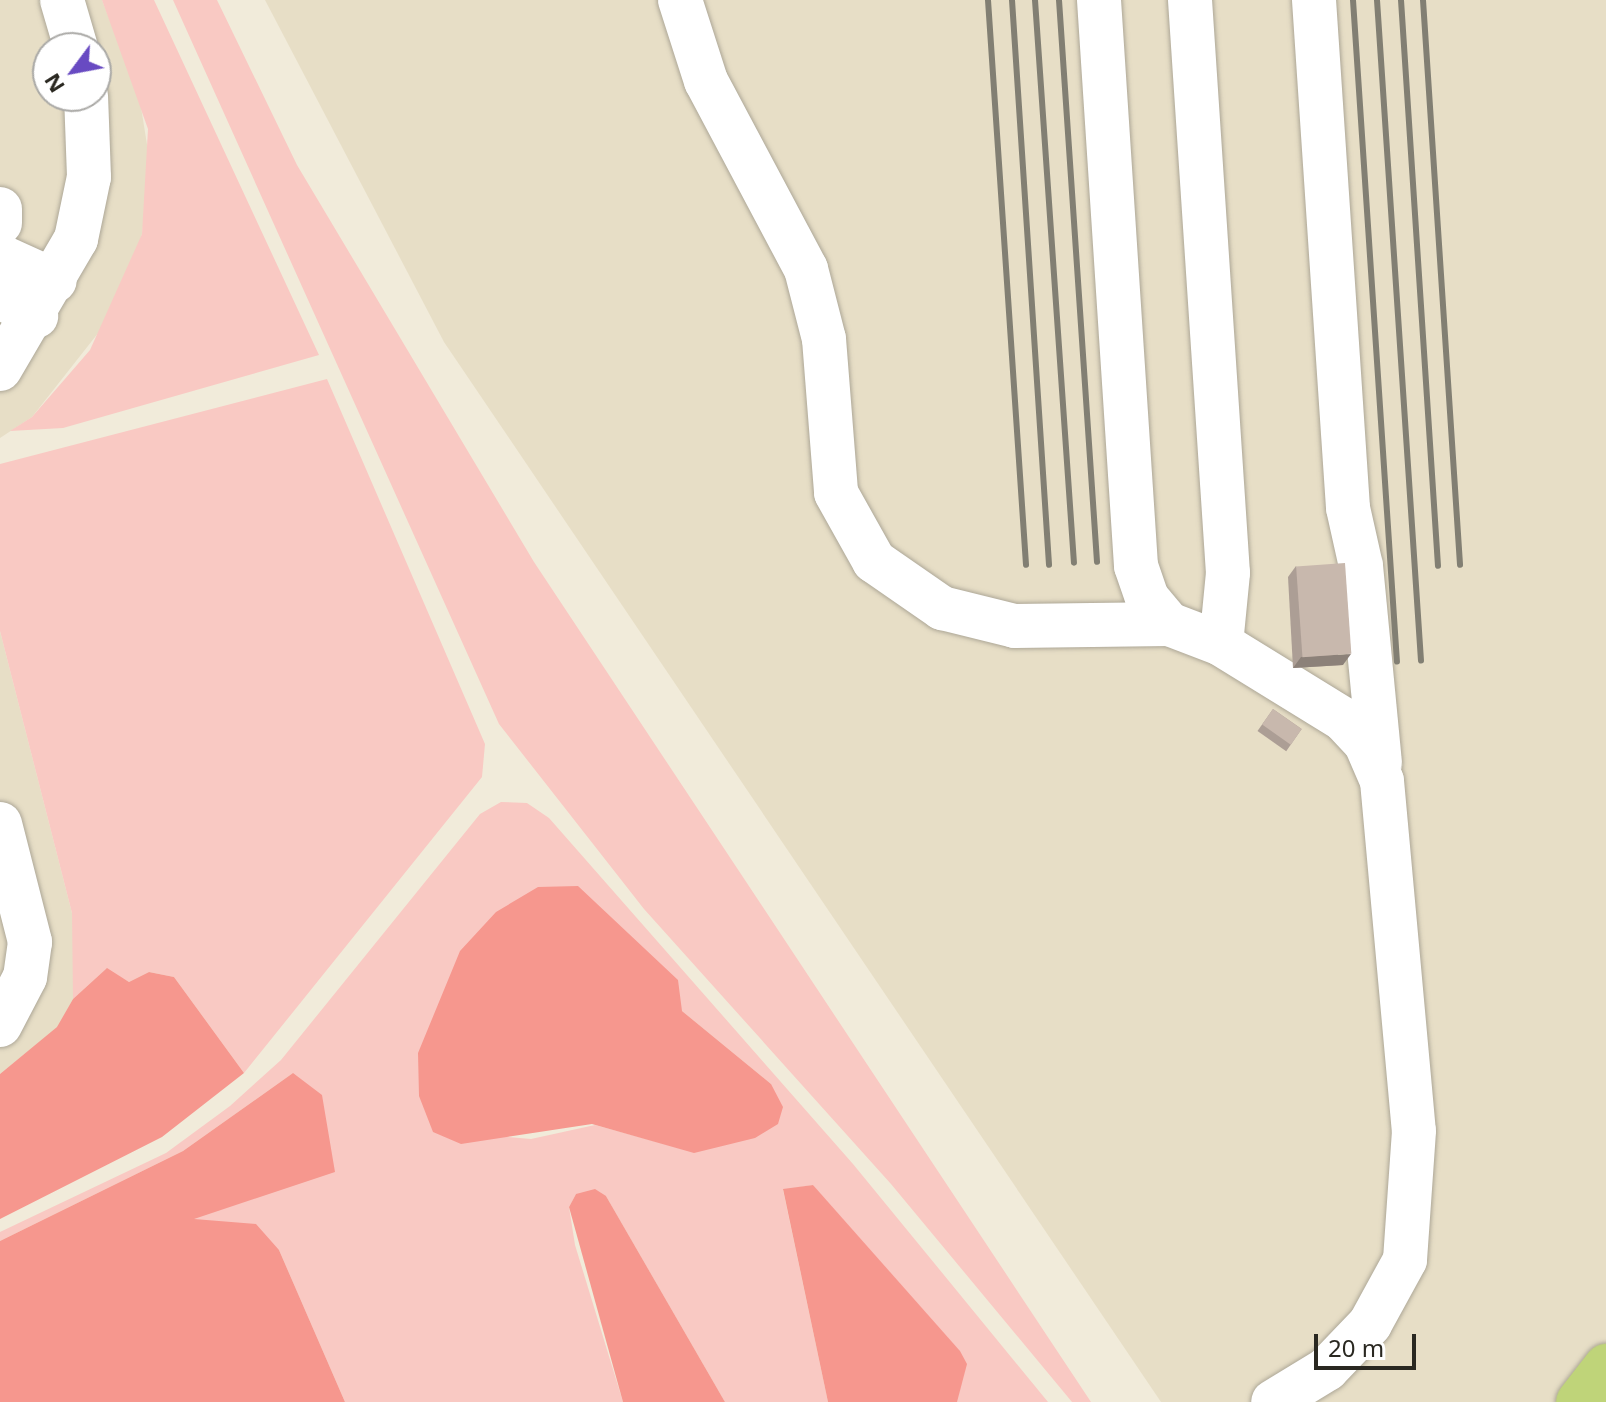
<!DOCTYPE html>
<style>
body{margin:0}
#map{position:relative;width:1606px;height:1402px;overflow:hidden;background:#f1ebda;font-family:"Noto Sans",sans-serif}
div>[style]{position:absolute}
.built>*{inset:0;background:#e7dec6}
.green>*{inset:0;background:#f9c9c3}
.forest>*{inset:0;background:#f6978e}
.roads{filter:drop-shadow(0 0 2px #ada797) drop-shadow(0 0 2px #ada797)}
.minor>*{height:44px;margin:-22px;padding:0 22px;transform-origin:22px;border-radius:22px;background:#fff}
.major>*{height:44px;margin:-22px;padding:0 22px;transform-origin:22px;border-radius:22px;background:#bfd479}
.rail>*{height:6px;margin:-3px;padding:0 3px;transform-origin:3px;border-radius:3px;background:#827f73}
.wall>*{inset:0;background:#ac9e95;transform-origin:0 0}
.shaded-wall>*{inset:0;background:#8c8179}
.building>*{inset:0;background:#c8b8ad;transform-origin:0 0}
span{translate:-50% -50%;white-space:nowrap;text-align:center;line-height:1.15;-webkit-text-stroke:8px #fff;paint-order:stroke}
.north{position:absolute;left:32px;top:32px;width:80px;height:80px;box-sizing:border-box;background:#fff;border:2px solid #aaa9a6;border-radius:50%;rotate:238deg;font-size:22px;font-weight:700;line-height:32px;text-align:center;color:#2a2821}
.north::after{content:'';display:block;margin:auto;width:28px;height:36px;background:#684ac2;clip-path:polygon(50% 0,100% 100%,50% 72%,0 100%)}
.scale{position:absolute;left:1314px;top:1334px;width:102px;height:36px;box-sizing:border-box;border:4px solid #2a2821;border-top:0;padding-left:10px;font-size:24px;line-height:28px;white-space:nowrap;color:#2a2821;-webkit-text-stroke:6px #fff;paint-order:stroke}
</style>
<div id="map">
<div class="built">
<div style="clip-path:polygon(evenodd,0 0,102px 0,139px 95px,150px 163px,142px 234px,121px 304px,32px 417px,0 438px,0 0,48px 48px,96px 48px,96px 96px,48px 96px,48px 48px)"></div>
<div style="clip-path:polygon(265px 0,1606px 0,1606px 1402px,1161px 1402px,444px 342px)"></div>
<div style="clip-path:polygon(0 631px,72px 913px,77px 959px,73px 999px,58px 1027px,0 1074px)"></div>
</div>
<div class="green">
<div style="clip-path:polygon(102px 0,154px 0,319px 355px,63px 428px,10px 431px,32px 417px,90px 350px,142px 234px,148px 129px)"></div>
<div style="clip-path:polygon(173px 0,217px 0,297px 165px,534px 562px,1091px 1402px,1072px 1402px,891px 1184px,644px 909px,499px 724px)"></div>
<div style="clip-path:polygon(327px 379px,485px 744px,482px 777px,244px 1073px,174px 977px,149px 972px,129px 982px,106px 969px,73px 999px,72px 913px,0 631px,0 464px)"></div>
<div style="clip-path:polygon(evenodd,501px 802px,527px 803px,549px 818px,853px 1164px,1048px 1402px,957px 1402px,813px 1185px,783px 1190px,828px 1402px,725px 1402px,606px 1196px,576px 1194px,569px 1207px,575px 1245px,623px 1402px,345px 1402px,279px 1250px,192px 1220px,293px 1073px,183px 1151px,0 1241px,0 1232px,166px 1153px,230px 1106px,281px 1060px,480px 814px,501px 802px,682px 1011px,771px 1084px,694px 1152px,595px 1125px,531px 1139px,484px 1135px,682px 1011px)"></div>
</div>
<div class="forest">
<div style="clip-path:polygon(578px 886px,678px 980px,682px 1011px,771px 1084px,783px 1107px,778px 1124px,755px 1138px,694px 1153px,592px 1124px,461px 1144px,433px 1132px,419px 1096px,418px 1053px,460px 951px,496px 912px,538px 887px)"></div>
<div style="clip-path:polygon(107px 968px,129px 982px,149px 972px,174px 977px,244px 1073px,162px 1137px,0 1219px,0 1074px,57px 1027px,73px 999px)"></div>
<div style="clip-path:polygon(293px 1073px,322px 1095px,335px 1172px,194px 1219px,256px 1224px,279px 1250px,345px 1402px,0 1402px,0 1241px,183px 1151px)"></div>
<div style="clip-path:polygon(813px 1185px,960px 1351px,967px 1364px,957px 1402px,828px 1402px,783px 1189px)"></div>
<div style="clip-path:polygon(595px 1189px,606px 1196px,725px 1402px,623px 1402px,569px 1207px,576px 1194px)"></div>
</div>
<div class="roads">
<div class="minor">
<div style="left:62px;top:0;width:50px;rotate:73.7deg"></div>
<div style="left:680px;top:0;width:85px;rotate:72.2deg"></div>
<div style="left:706px;top:81px;width:213px;rotate:62deg"></div>
<div style="left:806px;top:269px;width:72px;rotate:75.6deg"></div>
<div style="left:824px;top:339px;width:154px;rotate:85.5deg"></div>
<div style="left:836px;top:493px;width:78px;rotate:60.8deg"></div>
<div style="left:874px;top:561px;width:83px;rotate:34.7deg"></div>
<div style="left:942px;top:608px;width:75px;rotate:13.9deg"></div>
<div style="left:1015px;top:626px;width:154px;rotate:-0.7deg"></div>
<div style="left:1169px;top:624px;width:56px;rotate:21deg"></div>
<div style="left:1221px;top:644px;width:143px;rotate:31.6deg"></div>
<div style="left:1343px;top:719px;width:34px;rotate:47deg"></div>
<div style="left:1366px;top:744px;width:40px;rotate:66.6deg"></div>
<div style="left:1382px;top:781px;width:351px;rotate:84.8deg"></div>
<div style="left:1414px;top:1131px;width:129px;rotate:94deg"></div>
<div style="left:1405px;top:1260px;width:73px;rotate:118.7deg"></div>
<div style="left:1370px;top:1324px;width:62px;rotate:133.7deg"></div>
<div style="left:1327px;top:1369px;width:63px;rotate:148.6deg"></div>
<div style="left:1099px;top:0;width:567px;rotate:86.26deg"></div>
<div style="left:1136px;top:566px;width:34px;rotate:71deg"></div>
<div style="left:1147px;top:598px;width:34px;rotate:50deg"></div>
<div style="left:1190px;top:0;width:574px;rotate:86.21deg"></div>
<div style="left:1228px;top:573px;width:71px;rotate:95.6deg"></div>
<div style="left:1314px;top:0;width:509px;rotate:86.17deg"></div>
<div style="left:1348px;top:508px;width:59px;rotate:77.4deg"></div>
<div style="left:1361px;top:566px;width:198px;rotate:84.5deg"></div>
<div style="left:0;top:209px;width:14px;rotate:90deg"></div>
<div style="left:0;top:256px;width:60px;rotate:24.4deg"></div>
<div style="left:0;top:297px;width:41px;rotate:27.8deg"></div>
<div style="left:0;top:369px;width:151px;rotate:-59.7deg"></div>
<div style="left:76px;top:239px;width:63px;rotate:-78.2deg"></div>
<div style="left:89px;top:177px;width:81px;rotate:-92.1deg"></div>
<div style="left:0;top:824px;width:122px;rotate:75.7deg"></div>
<div style="left:30px;top:942px;width:35px;rotate:98deg"></div>
<div style="left:25px;top:977px;width:54px;rotate:117.5deg"></div>
</div>
<div class="major">
<div style="left:1578px;top:1402px;width:46px;rotate:-52.1deg"></div>
</div>
</div>
<div class="rail">
<div style="left:988px;top:0;width:566px;rotate:86.15deg"></div>
<div style="left:1012px;top:0;width:566px;rotate:86.25deg"></div>
<div style="left:1035px;top:0;width:564px;rotate:86.04deg"></div>
<div style="left:1059px;top:0;width:563px;rotate:86.13deg"></div>
<div style="left:1353px;top:0;width:663px;rotate:86.2deg"></div>
<div style="left:1377px;top:0;width:662px;rotate:86.19deg"></div>
<div style="left:1401px;top:0;width:567px;rotate:86.26deg"></div>
<div style="left:1423px;top:0;width:566px;rotate:86.25deg"></div>
</div>
<div class="wall">
<div style="clip-path:polygon(1296px 566px,1343px 665px,1293px 668px,1288px 577px)"></div>
<div style="left:1273px;top:709px;width:35px;height:27px;rotate:35deg"></div>
</div>
<div class="shaded-wall">
<div style="clip-path:polygon(1351px 654px,1343px 665px,1293px 668px,1301px 657px)"></div>
</div>
<div class="building">
<div style="left:1345px;top:563px;width:91px;height:49px;rotate:86deg"></div>
<div style="left:1273px;top:709px;width:35px;height:19px;rotate:35deg"></div>
</div>
<div class="north">N</div>
<div class="scale">20 m</div>
</div>
